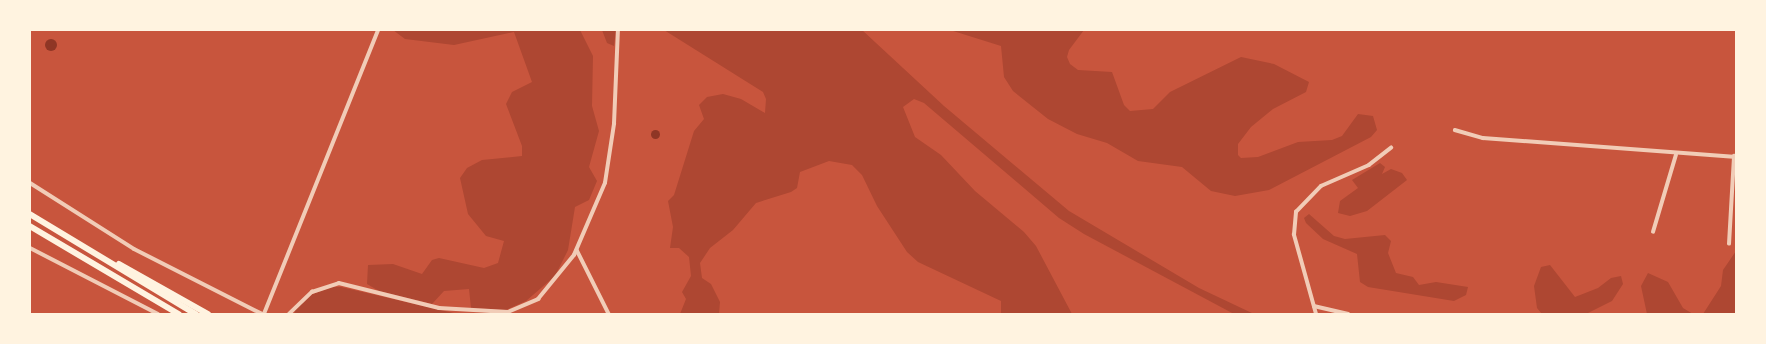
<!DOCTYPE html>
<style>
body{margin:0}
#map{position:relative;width:1766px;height:344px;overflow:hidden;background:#c8553d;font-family:Merriweather,serif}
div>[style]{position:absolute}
.green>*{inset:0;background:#ae4732}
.water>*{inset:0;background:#8f3625}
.round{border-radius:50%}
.minor>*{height:3.5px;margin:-1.75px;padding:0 1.75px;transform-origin:1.75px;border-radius:1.75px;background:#f1ccb7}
.tertiary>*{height:4px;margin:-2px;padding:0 2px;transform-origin:2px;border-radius:2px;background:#f1ccb7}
.trunk>*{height:5.5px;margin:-2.75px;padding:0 2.75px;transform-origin:2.75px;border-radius:2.75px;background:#fff3e0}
span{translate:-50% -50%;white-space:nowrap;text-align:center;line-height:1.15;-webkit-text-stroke:4px #fff3e0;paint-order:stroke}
.frame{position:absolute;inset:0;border:31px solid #fff3e0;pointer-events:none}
</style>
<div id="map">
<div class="green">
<div style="clip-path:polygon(393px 30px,580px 30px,593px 56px,592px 106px,599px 131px,589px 167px,597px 181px,589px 200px,575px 207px,568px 250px,555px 276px,526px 301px,506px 310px,471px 308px,469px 289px,444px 291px,432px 304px,379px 291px,367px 284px,368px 265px,393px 264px,422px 274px,432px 260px,439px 258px,484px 268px,498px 263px,504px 241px,486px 236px,468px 214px,460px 178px,467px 168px,482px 160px,522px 156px,522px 146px,506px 104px,512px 92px,532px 82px,514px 32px,454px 45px,405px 39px)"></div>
<div style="clip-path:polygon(602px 30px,616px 30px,614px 46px,607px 43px)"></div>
<div style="clip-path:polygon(664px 30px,862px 30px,944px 106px,1069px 211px,1199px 288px,1254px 314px,1234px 314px,1084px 234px,1059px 218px,924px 103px,914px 99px,903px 107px,915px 137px,941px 155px,975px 191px,1024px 232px,1036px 246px,1072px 314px,1001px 314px,1001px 301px,918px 262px,907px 252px,877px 206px,862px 175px,852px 165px,829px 161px,800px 172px,797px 188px,791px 192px,756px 203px,733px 230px,710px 248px,700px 263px,702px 278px,711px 284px,720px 302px,719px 314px,680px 314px,686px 299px,682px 292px,691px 276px,689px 257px,679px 248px,670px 248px,673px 227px,668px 201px,674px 195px,694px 131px,704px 119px,699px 105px,707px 97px,723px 94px,741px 99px,765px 113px,766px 99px,763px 92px)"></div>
<div style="clip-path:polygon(950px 30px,1084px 30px,1069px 50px,1067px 57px,1070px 64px,1078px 70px,1112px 72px,1124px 105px,1130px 111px,1153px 109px,1170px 92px,1241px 57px,1274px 64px,1309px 82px,1306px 92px,1273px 109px,1251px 127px,1238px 144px,1238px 155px,1241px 158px,1258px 157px,1298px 142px,1332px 140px,1342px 136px,1358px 114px,1373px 116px,1377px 130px,1371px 137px,1269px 190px,1235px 196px,1211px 191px,1182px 167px,1138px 161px,1107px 143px,1077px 134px,1048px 119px,1013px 91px,1004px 77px,1001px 46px)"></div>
<div style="clip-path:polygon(1380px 163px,1385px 167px,1382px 174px,1391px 169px,1402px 173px,1407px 180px,1367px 211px,1350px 216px,1338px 213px,1340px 201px,1358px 188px,1352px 180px)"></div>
<div style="clip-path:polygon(1309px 214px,1334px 236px,1345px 239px,1385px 235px,1391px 241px,1388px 253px,1396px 273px,1413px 277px,1419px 285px,1436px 282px,1468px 287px,1466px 295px,1454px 301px,1368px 287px,1360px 282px,1357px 254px,1323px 239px,1306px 223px,1304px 218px)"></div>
<div style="clip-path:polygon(1736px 251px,1736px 314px,1703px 314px,1721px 286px,1723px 270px)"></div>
<div style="clip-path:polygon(1550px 265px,1575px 297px,1598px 288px,1611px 278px,1621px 276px,1623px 284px,1612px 301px,1586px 314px,1542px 314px,1537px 308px,1534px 286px,1541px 267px)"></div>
<div style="clip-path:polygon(1648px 273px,1668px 282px,1683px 308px,1693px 314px,1647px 314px,1641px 286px)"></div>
<div style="clip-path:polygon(332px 287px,341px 287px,458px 314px,294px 314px,296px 307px,310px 295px)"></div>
</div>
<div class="water">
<div class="round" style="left:45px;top:39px;width:12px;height:12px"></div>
<div class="round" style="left:650.5px;top:129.5px;width:9px;height:9px"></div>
</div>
<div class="minor">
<div style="left:1455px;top:130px;width:29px;rotate:16deg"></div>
<div style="left:1483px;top:138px;width:254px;rotate:4.3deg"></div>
<div style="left:1653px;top:232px;width:80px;rotate:-73.4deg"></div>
<div style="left:1729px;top:244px;width:88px;rotate:-86.7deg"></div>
<div style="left:577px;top:250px;width:72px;rotate:63.4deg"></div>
<div style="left:1314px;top:306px;width:35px;rotate:13deg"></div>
<div style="left:264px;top:314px;width:306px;rotate:-68.1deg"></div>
<div style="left:289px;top:314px;width:32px;rotate:-44deg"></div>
<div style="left:312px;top:292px;width:28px;rotate:-18deg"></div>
<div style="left:339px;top:283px;width:103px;rotate:14deg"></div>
<div style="left:439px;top:308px;width:69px;rotate:3.3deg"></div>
<div style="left:508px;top:312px;width:33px;rotate:-23deg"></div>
<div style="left:538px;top:299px;width:57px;rotate:-50.7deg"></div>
<div style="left:574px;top:255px;width:78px;rotate:-66.7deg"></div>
<div style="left:605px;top:183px;width:60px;rotate:-81.3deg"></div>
<div style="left:614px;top:124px;width:94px;rotate:-87.6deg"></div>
<div style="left:1316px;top:314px;width:82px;rotate:-105.6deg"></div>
<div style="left:1294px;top:235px;width:23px;rotate:-85deg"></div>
<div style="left:1296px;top:212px;width:36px;rotate:-46deg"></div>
<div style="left:1321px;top:186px;width:52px;rotate:-23.6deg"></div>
<div style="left:1369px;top:165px;width:28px;rotate:-38deg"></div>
</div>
<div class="tertiary">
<div style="left:30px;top:183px;width:123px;rotate:32.4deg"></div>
<div style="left:134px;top:249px;width:144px;rotate:26.9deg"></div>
<div style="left:30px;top:248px;width:144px;rotate:27.3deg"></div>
</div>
<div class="trunk">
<div style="left:30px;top:214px;width:194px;rotate:31.1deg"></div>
<div style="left:30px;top:226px;width:173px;rotate:30.6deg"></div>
<div style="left:119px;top:264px;width:102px;rotate:29.3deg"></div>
</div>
<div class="frame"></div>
</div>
